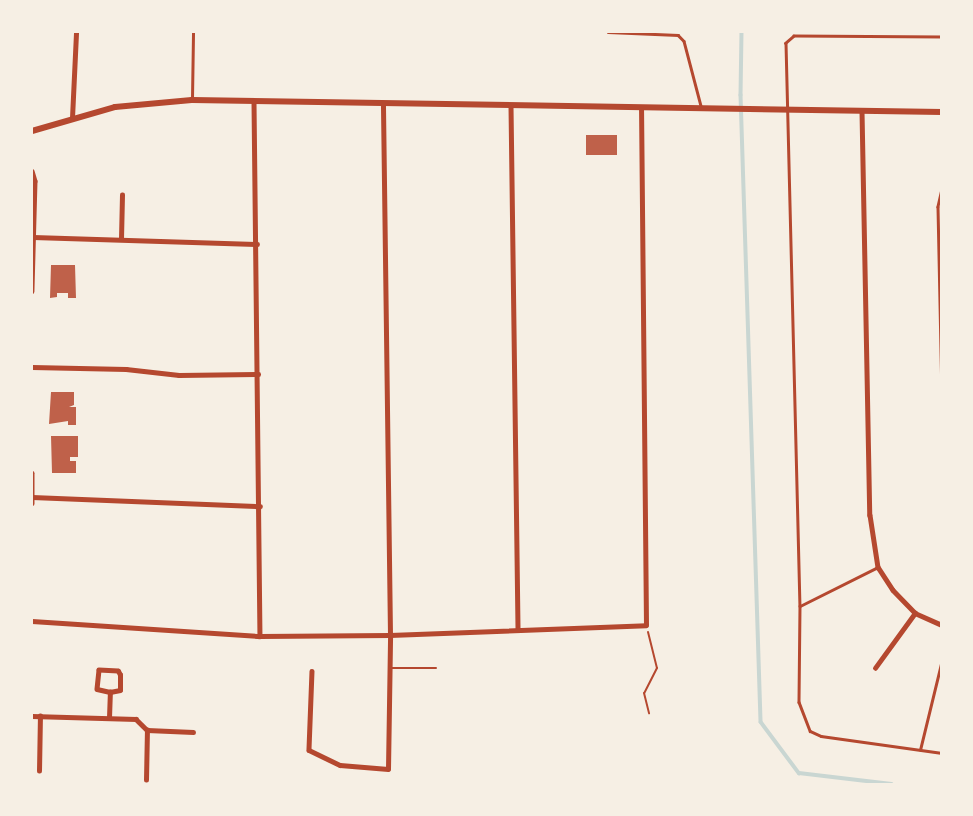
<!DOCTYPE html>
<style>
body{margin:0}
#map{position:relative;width:973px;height:816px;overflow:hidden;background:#f6efe4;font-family:Quicksand,sans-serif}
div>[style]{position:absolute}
.stream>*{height:3.5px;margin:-1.75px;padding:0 1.75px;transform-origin:1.75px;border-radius:1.75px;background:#c9d6d2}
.building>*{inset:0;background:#bf614a;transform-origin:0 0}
.path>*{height:2px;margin:-1px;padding:0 1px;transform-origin:1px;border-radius:1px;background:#b5482f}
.service>*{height:2.5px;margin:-1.25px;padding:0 1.25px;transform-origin:1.25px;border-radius:1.25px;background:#b5482f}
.minor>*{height:4.5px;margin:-2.25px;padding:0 2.25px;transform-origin:2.25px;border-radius:2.25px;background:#b5482f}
.tertiary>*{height:6px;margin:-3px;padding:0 3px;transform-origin:3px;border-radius:3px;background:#b5482f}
span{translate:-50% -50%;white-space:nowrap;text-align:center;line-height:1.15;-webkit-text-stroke:6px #f6efe4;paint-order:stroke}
.frame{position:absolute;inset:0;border:33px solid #f6efe4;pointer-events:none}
</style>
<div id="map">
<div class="stream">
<div style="left:742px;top:32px;width:63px;rotate:90.9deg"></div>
<div style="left:741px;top:95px;width:627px;rotate:88.17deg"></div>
<div style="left:761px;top:722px;width:64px;rotate:53.3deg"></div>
<div style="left:799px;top:773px;width:93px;rotate:6.8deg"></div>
</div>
<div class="building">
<div style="left:586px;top:135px;width:31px;height:20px"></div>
<div style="clip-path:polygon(51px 265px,75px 265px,76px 298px,68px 298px,68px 293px,57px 293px,57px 297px,50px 298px)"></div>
<div style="clip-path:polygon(51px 392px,74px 392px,74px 405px,69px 407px,76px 407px,76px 425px,68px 425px,68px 421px,49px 424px)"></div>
<div style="clip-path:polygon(51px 436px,78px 436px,78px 457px,70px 457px,70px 461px,76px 461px,76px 473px,52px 473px)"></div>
</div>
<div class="path">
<div style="left:648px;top:632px;width:37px;rotate:76deg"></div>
<div style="left:657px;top:668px;width:28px;rotate:117deg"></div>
<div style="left:644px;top:693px;width:21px;rotate:76deg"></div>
</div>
<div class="service">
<div style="left:608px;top:32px;width:70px;rotate:2.5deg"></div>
<div style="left:678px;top:35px;width:8px;rotate:45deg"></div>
<div style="left:684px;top:41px;width:67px;rotate:75.3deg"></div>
<div style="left:942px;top:37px;width:148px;rotate:-179.6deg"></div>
<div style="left:794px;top:36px;width:11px;rotate:139deg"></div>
<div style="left:786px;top:43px;width:563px;rotate:88.58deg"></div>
<div style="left:800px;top:606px;width:96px;rotate:90.6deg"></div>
<div style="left:799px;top:702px;width:31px;rotate:69deg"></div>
<div style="left:810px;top:731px;width:12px;rotate:24deg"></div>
<div style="left:821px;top:736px;width:122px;rotate:8deg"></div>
<div style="left:192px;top:98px;width:66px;rotate:-89.1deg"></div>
<div style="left:942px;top:189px;width:18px;rotate:103deg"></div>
<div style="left:938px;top:207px;width:188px;rotate:88.8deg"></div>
<div style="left:800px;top:606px;width:87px;rotate:-26.6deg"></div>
<div style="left:390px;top:668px;width:46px"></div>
<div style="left:920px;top:750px;width:93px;rotate:-76.3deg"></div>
</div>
<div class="minor">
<div style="left:254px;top:102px;width:534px;rotate:89.36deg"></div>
<div style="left:511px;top:106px;width:523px;rotate:89.23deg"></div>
<div style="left:862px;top:111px;width:404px;rotate:88.9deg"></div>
<div style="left:870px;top:515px;width:53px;rotate:81.3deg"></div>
<div style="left:878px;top:567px;width:27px;rotate:57deg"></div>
<div style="left:893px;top:590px;width:32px;rotate:46deg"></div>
<div style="left:915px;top:613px;width:30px;rotate:24deg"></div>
<div style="left:72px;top:118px;width:86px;rotate:-87.3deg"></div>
<div style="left:32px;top:171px;width:10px;rotate:73deg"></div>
<div style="left:35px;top:181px;width:110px;rotate:91.6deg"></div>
<div style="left:33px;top:237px;width:224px;rotate:1.8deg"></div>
<div style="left:121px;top:239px;width:44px;rotate:-88.7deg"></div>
<div style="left:32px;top:367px;width:94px;rotate:1.2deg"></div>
<div style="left:126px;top:369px;width:53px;rotate:6.5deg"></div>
<div style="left:179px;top:375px;width:79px;rotate:-0.7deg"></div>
<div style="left:32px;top:473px;width:30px;rotate:90deg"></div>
<div style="left:32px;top:497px;width:228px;rotate:2.3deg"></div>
<div style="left:32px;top:621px;width:228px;rotate:3.8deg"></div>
<div style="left:260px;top:636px;width:130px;rotate:-0.4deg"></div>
<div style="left:390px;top:635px;width:256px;rotate:-2.2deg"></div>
<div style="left:646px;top:625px;width:517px;rotate:-90.55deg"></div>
<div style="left:875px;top:668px;width:68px;rotate:-54deg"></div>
<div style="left:312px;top:671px;width:79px;rotate:92.2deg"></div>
<div style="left:309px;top:750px;width:34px;rotate:26deg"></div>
<div style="left:340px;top:765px;width:48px;rotate:4.8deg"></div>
<div style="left:388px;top:769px;width:134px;rotate:-89.1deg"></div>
<div style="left:390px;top:635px;width:531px;rotate:-90.76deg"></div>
<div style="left:32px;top:716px;width:104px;rotate:1.7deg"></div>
<div style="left:136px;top:719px;width:16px;rotate:45deg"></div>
<div style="left:147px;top:730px;width:46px;rotate:2.5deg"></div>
<div style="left:109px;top:718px;width:26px;rotate:-88deg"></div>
<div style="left:110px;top:692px;width:10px;rotate:-11deg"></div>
<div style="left:120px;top:690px;width:15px;rotate:-90deg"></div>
<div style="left:120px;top:675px;width:4px;rotate:-117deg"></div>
<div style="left:118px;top:671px;width:19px;rotate:-177deg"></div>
<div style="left:99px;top:670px;width:19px;rotate:96deg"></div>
<div style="left:97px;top:689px;width:13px;rotate:13deg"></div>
<div style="left:39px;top:771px;width:55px;rotate:-89deg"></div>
<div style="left:146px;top:780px;width:50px;rotate:-88.9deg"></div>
</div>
<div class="tertiary">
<div style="left:32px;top:131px;width:86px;rotate:-16.1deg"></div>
<div style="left:115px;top:107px;width:77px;rotate:-5.2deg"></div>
<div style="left:192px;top:100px;width:750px;rotate:0.92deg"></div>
</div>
<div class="frame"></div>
</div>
